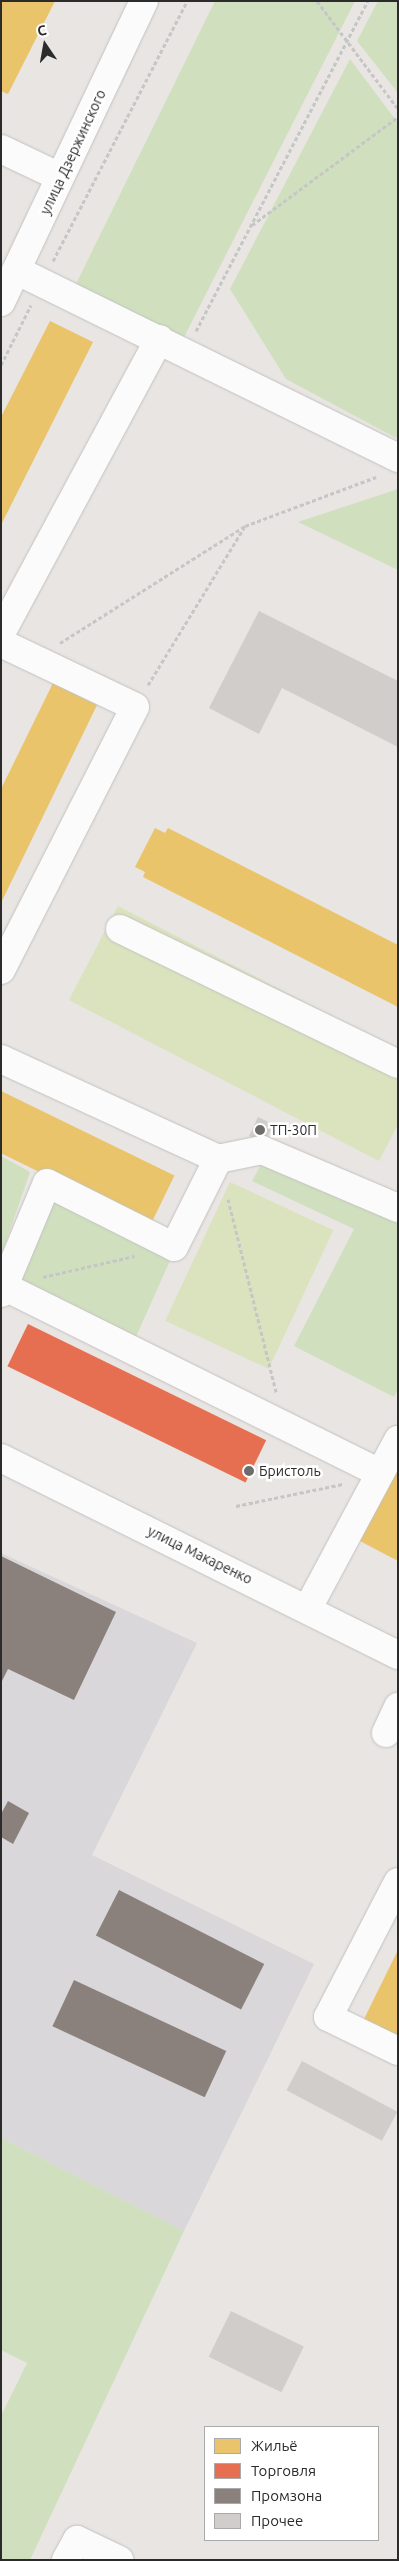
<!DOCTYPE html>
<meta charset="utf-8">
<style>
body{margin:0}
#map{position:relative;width:399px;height:2561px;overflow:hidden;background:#e8e5e2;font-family:Ubuntu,sans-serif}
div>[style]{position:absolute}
.industrial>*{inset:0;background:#d9d7d9}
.green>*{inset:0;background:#d0e0be;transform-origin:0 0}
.pitch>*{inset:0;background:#dae3bd;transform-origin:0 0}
.homes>*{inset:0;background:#e9c46a;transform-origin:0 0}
.shops>*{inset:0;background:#e76f51;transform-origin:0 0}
.industry>*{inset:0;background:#8a817c;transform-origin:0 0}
.building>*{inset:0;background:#d0cdcb;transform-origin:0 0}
.path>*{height:3px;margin-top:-1.5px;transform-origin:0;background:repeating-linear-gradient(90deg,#c6c6c6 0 4px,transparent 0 6.5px)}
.roads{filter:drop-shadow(0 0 1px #c3c2c2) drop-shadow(0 0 1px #c3c2c2)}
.minor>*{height:28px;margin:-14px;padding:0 14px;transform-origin:14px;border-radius:14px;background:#fcfbfb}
.dots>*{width:14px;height:14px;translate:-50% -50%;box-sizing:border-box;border:2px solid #fff;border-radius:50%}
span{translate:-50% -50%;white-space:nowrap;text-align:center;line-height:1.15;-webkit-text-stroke:5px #fff;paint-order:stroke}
.street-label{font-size:14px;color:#2b2b2b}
.poi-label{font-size:14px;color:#2b2b2b}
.left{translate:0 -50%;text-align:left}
.frame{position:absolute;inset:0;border:2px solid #2b2b2b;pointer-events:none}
.legend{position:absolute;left:204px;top:2426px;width:175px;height:115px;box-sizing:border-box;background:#fff;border:1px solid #aaa;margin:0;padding:6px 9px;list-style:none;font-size:15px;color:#2b2b2b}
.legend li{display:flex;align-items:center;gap:10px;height:25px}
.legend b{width:25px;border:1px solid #aaa}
.north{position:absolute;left:20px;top:20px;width:50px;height:50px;-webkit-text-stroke:4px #fff;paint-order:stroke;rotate:348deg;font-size:14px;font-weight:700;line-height:20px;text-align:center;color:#2b2b2b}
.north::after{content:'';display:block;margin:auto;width:18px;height:22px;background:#2b2b2b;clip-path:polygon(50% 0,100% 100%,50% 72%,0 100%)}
</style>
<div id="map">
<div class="industrial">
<div style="clip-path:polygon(1px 1553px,197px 1643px,92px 1855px,314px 1964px,184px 2231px,1px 2138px)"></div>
</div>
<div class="green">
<div style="clip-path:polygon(215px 1px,355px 1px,182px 341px,74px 288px)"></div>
<div style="clip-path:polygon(378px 1px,398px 1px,398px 93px,357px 41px)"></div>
<div style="clip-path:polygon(350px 59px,398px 123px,398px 439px,286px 379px,230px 289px)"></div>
<div style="clip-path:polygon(398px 489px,398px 570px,298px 522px)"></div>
<div style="clip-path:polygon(1px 1156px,30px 1172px,1px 1256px)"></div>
<div style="clip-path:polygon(264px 1159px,398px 1224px,398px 1389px,394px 1397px,294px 1346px,354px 1229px,252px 1181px)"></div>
<div style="left:54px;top:1199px;width:131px;height:95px;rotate:24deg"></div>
<div style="clip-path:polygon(1px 2138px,184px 2231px,30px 2560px,1px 2560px,1px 2416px,27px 2363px,1px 2350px)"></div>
</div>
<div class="pitch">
<div style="clip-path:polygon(118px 906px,398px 1050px,398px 1124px,379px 1161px,69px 1000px)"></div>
<div style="left:230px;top:1182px;width:114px;height:153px;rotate:25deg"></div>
</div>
<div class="homes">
<div style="clip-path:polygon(1px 1px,55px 1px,8px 94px,1px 91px)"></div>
<div style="clip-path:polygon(50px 321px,93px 342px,1px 525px,1px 417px)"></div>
<div style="clip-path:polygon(53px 683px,97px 705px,1px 903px,1px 789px)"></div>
<div style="clip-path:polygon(155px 828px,165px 833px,168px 828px,398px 945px,398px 1007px,143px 877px,145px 872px,135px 867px)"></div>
<div style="left:1px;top:1091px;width:193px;height:56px;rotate:26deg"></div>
<div style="clip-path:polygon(398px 1463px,398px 1561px,358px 1540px)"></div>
<div style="clip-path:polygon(398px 1950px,398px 2036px,364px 2019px)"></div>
</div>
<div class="shops">
<div style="left:28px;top:1324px;width:265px;height:47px;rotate:26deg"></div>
</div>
<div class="industry">
<div style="clip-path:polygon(1px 1556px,116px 1612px,74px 1700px,8px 1669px,1px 1683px)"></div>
<div style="clip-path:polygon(8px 1801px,29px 1813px,13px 1844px,1px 1837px,1px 1814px)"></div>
<div style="left:119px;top:1890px;width:163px;height:51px;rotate:27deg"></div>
<div style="left:74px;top:1980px;width:168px;height:51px;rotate:25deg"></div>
</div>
<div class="building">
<div style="clip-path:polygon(259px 611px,398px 681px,398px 747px,282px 688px,259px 734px,209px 708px)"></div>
<div style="left:258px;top:1117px;width:17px;height:21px;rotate:25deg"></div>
<div style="left:302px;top:2061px;width:108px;height:33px;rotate:28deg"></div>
<div style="left:231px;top:2311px;width:81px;height:51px;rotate:26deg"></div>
</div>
<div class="path">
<div style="left:317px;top:1px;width:135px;rotate:53.1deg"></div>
<div style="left:252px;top:225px;width:182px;rotate:-36.5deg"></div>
<div style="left:53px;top:261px;width:292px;rotate:-62.7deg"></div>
<div style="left:196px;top:331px;width:372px;rotate:-62.5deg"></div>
<div style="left:1px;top:365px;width:67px;rotate:-63.4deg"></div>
<div style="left:60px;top:643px;width:219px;rotate:-32.3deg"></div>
<div style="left:245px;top:526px;width:140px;rotate:-20.5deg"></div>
<div style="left:148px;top:685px;width:184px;rotate:-58.6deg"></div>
<div style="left:228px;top:1199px;width:199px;rotate:76deg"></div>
<div style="left:43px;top:1277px;width:94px;rotate:-12.9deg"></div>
<div style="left:236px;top:1506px;width:109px;rotate:-11.6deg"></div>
</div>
<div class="roads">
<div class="minor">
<div style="left:1px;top:149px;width:65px;rotate:25.4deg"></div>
<div style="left:18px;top:271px;width:424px;rotate:26.2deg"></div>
<div style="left:1px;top:302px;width:333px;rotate:-64.6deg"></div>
<div style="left:1px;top:633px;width:334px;rotate:-61.7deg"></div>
<div style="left:1px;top:643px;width:148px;rotate:25.5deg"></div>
<div style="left:135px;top:707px;width:295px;rotate:117deg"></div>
<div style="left:120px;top:929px;width:309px;rotate:25.9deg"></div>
<div style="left:1px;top:1059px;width:239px;rotate:24.7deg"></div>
<div style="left:218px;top:1159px;width:45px;rotate:-11.6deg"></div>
<div style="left:262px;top:1150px;width:148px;rotate:23.1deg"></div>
<div style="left:1px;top:1285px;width:423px;rotate:26.4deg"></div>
<div style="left:1px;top:1293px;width:119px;rotate:-67.3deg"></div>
<div style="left:47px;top:1183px;width:142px;rotate:26.7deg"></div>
<div style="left:174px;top:1247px;width:98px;rotate:-63.4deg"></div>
<div style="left:1px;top:1458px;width:443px;rotate:26.4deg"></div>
<div style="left:308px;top:1608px;width:191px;rotate:-61.8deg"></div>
<div style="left:386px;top:1733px;width:29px;rotate:-65deg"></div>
<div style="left:398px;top:1882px;width:152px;rotate:117.4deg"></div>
<div style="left:328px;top:2017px;width:78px;rotate:25.9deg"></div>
<div style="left:66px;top:2560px;width:23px;rotate:-61deg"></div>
<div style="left:77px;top:2540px;width:47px;rotate:25.5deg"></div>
</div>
</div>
<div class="dots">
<div style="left:260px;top:1130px;background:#6d6c6b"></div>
<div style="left:249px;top:1471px;background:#6d6c6b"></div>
</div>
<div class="street-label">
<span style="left:73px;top:152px;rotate:-65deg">улица Дзержинского</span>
<span style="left:200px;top:1555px;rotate:26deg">улица Макаренко</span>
</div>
<div class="poi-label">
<span class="left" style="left:270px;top:1130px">ТП-30П</span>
<span class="left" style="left:259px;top:1471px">Бристоль</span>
</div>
<div class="frame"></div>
<ul class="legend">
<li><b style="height:14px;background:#e9c46a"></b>Жильё</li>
<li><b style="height:14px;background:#e76f51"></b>Торговля</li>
<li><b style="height:14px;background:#8a817c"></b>Промзона</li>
<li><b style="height:14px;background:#d0cdcb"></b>Прочее</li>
</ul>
<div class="north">С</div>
</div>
